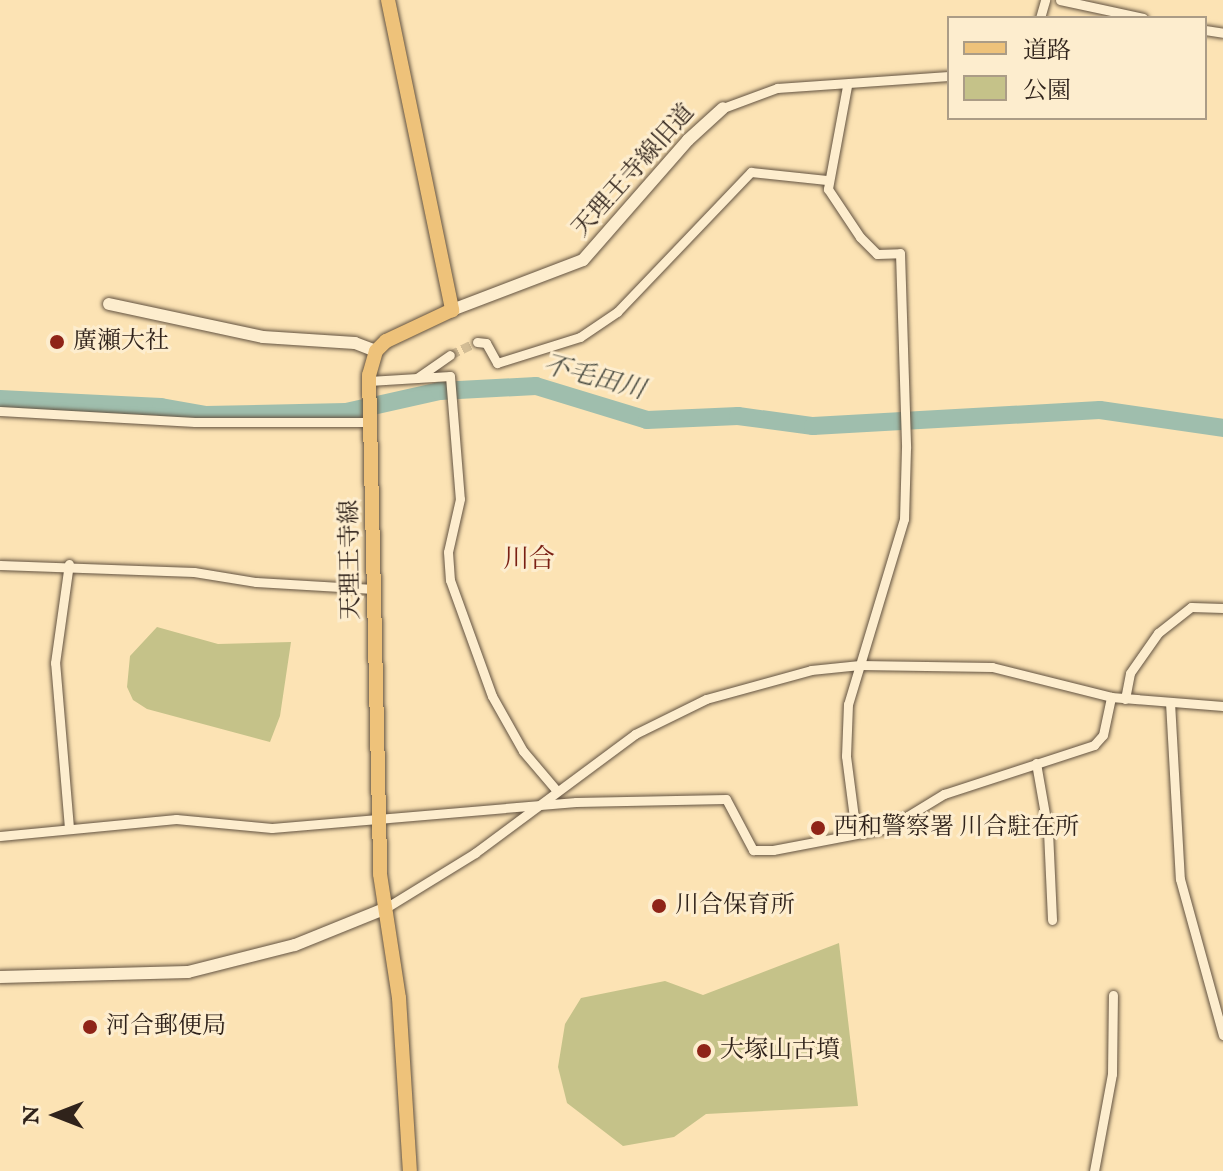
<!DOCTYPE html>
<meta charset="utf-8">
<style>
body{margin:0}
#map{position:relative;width:1223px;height:1171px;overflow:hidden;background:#fce3b4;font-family:"IM FELL English","Noto Serif JP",serif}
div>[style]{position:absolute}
.green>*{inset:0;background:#c5c289}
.river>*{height:18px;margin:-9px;padding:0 9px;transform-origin:9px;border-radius:9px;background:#9fbead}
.street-tunnel>*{height:9px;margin-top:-4.5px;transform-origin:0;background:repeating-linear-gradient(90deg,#d3bd95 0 9px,transparent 0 13.5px)}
.roads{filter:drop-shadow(0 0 2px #635341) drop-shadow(0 0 2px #635341)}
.street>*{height:9px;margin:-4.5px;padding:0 4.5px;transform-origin:4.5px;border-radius:4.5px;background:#fdedce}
.secondary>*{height:12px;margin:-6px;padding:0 6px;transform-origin:6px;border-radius:6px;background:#fdedce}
.primary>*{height:14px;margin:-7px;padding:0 7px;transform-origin:7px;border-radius:7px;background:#eec27a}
.dots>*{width:22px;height:22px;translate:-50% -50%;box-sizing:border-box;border:4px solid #fdedce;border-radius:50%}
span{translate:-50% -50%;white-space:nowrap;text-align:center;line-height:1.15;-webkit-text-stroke:6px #fdedce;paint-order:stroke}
.street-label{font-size:24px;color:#30231b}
.poi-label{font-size:24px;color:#30231b}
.left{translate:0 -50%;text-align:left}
.water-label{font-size:26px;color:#515247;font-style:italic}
.neighbourhood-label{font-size:26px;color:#7a1f14}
.legend{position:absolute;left:947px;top:16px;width:260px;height:104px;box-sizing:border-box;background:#fdedce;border:2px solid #ab9c86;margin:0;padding:10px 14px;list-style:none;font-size:24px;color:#30231b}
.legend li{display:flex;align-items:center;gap:16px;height:40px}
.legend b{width:40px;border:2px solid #ab9c86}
.north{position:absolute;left:16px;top:1075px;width:80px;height:80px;-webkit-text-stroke:6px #fdedce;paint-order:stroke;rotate:270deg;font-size:22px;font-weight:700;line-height:32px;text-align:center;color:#30231b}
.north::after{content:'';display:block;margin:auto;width:28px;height:36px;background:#30231b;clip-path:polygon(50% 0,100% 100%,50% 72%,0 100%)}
</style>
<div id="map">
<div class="green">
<div style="clip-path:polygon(157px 627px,218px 644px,291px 642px,280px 716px,270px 742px,147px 709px,133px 700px,127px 687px,130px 656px)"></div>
<div style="clip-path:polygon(839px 943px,858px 1106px,706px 1114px,674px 1137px,623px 1146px,567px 1103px,558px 1067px,565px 1024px,581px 998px,665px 981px,703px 995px)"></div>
</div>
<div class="river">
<div style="left:0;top:399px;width:161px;rotate:2.8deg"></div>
<div style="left:161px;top:407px;width:46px;rotate:10.1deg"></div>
<div style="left:206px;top:415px;width:140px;rotate:-1.2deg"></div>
<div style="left:346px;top:412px;width:96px;rotate:-12.6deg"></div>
<div style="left:440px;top:391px;width:96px;rotate:-3deg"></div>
<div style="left:536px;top:386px;width:116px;rotate:17deg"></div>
<div style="left:647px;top:420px;width:91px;rotate:-2.5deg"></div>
<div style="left:738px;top:416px;width:76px;rotate:7.6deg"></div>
<div style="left:813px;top:426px;width:287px;rotate:-3.2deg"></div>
<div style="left:1100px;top:410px;width:124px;rotate:8.3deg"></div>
</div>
<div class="street-tunnel">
<div style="left:450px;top:355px;width:30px;rotate:-26deg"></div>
</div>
<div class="roads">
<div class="street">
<div style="left:1060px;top:0;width:85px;rotate:12.2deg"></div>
<div style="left:1040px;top:18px;width:19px;rotate:-74deg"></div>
<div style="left:1205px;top:30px;width:18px;rotate:9deg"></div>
<div style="left:847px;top:86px;width:105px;rotate:100.5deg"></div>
<div style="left:828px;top:189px;width:58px;rotate:56.3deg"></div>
<div style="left:860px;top:237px;width:24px;rotate:45deg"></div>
<div style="left:877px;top:254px;width:23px;rotate:-2deg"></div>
<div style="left:900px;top:253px;width:195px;rotate:88.2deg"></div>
<div style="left:906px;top:448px;width:71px;rotate:91.6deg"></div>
<div style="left:904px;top:519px;width:193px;rotate:106.8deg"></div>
<div style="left:848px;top:704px;width:52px;rotate:92.2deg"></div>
<div style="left:846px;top:756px;width:78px;rotate:82.6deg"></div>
<div style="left:723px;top:108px;width:58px;rotate:-20.3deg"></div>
<div style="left:777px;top:88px;width:172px;rotate:-4deg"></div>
<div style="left:477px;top:342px;width:9px;rotate:6deg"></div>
<div style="left:486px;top:343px;width:23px;rotate:61deg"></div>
<div style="left:497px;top:363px;width:87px;rotate:-17.4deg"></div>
<div style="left:580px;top:337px;width:45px;rotate:-34deg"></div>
<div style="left:617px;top:312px;width:194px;rotate:-46.3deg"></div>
<div style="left:751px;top:172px;width:76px;rotate:6deg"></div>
<div style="left:417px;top:378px;width:40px;rotate:-34.9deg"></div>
<div style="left:369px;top:381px;width:81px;rotate:-3.5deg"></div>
<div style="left:450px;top:376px;width:123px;rotate:85.4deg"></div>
<div style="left:460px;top:499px;width:54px;rotate:102.8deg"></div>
<div style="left:448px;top:552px;width:28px;rotate:86deg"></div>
<div style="left:450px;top:580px;width:123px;rotate:70.1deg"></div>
<div style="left:492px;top:696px;width:63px;rotate:60.6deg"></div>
<div style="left:523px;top:751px;width:52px;rotate:49.6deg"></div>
<div style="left:0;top:411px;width:195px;rotate:3.2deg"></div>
<div style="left:195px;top:422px;width:175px"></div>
<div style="left:0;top:565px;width:194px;rotate:2.1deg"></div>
<div style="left:194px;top:572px;width:63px;rotate:9.2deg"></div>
<div style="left:256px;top:582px;width:118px;rotate:3.4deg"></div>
<div style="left:1125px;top:699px;width:26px;rotate:-79deg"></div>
<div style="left:1130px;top:673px;width:49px;rotate:-55deg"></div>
<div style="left:1158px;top:633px;width:42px;rotate:-38.2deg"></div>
<div style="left:1191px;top:607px;width:32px;rotate:2deg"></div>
<div style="left:1170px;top:702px;width:177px;rotate:86.8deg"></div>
<div style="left:1180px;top:879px;width:162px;rotate:74.6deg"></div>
<div style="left:1036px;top:763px;width:69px;rotate:80deg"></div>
<div style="left:1048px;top:831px;width:89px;rotate:87.4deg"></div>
<div style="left:69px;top:828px;width:166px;rotate:-94.8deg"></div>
<div style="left:55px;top:663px;width:100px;rotate:-82deg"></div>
<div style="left:0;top:836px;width:177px;rotate:-5.5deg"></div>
<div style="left:176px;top:819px;width:96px;rotate:5.4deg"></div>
<div style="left:272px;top:828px;width:305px;rotate:-4.9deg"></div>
<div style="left:576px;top:802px;width:150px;rotate:-1.1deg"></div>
<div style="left:726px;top:799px;width:58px;rotate:62.1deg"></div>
<div style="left:753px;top:850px;width:20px"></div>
<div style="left:773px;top:850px;width:117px;rotate:-10.8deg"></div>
<div style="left:888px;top:828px;width:66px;rotate:-31.3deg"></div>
<div style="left:944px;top:794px;width:158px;rotate:-18.1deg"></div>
<div style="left:1094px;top:745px;width:13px;rotate:-48deg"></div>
<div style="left:1103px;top:735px;width:39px;rotate:-78deg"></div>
<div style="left:384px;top:909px;width:107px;rotate:-31.6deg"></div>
<div style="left:475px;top:853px;width:199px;rotate:-36.6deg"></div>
<div style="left:635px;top:734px;width:79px;rotate:-26.2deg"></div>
<div style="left:706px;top:699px;width:109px;rotate:-15.4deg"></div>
<div style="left:811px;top:670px;width:49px;rotate:-5.8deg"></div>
<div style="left:860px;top:665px;width:132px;rotate:0.9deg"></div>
<div style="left:992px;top:667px;width:123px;rotate:14.1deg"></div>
<div style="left:1111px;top:697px;width:112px;rotate:4.6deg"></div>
<div style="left:1094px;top:1171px;width:99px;rotate:-79.5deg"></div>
<div style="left:1112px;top:1074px;width:79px;rotate:-89.3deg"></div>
</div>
<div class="secondary">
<div style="left:109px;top:304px;width:157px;rotate:12.1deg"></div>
<div style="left:263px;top:337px;width:92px;rotate:3.7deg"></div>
<div style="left:355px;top:343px;width:22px;rotate:21deg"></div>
<div style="left:452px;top:310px;width:140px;rotate:-20.9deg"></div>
<div style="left:583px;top:260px;width:159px;rotate:-48.8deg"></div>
<div style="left:688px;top:140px;width:47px;rotate:-42.4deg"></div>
<div style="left:0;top:977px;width:188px;rotate:-1.5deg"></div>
<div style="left:188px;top:972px;width:110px;rotate:-14.2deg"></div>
<div style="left:295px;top:945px;width:96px;rotate:-22deg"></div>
</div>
<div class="primary">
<div style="left:388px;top:0;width:317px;rotate:78.3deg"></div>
<div style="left:452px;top:310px;width:73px;rotate:154.8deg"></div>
<div style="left:386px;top:341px;width:14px;rotate:135deg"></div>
<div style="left:376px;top:351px;width:25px;rotate:106deg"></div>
<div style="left:369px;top:375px;width:499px;rotate:88.7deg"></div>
<div style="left:380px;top:874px;width:125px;rotate:81.3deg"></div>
<div style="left:399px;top:998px;width:173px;rotate:86.4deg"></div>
</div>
</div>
<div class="dots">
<div style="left:57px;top:342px;background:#8f2418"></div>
<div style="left:818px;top:828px;background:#8f2418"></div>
<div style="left:659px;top:906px;background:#8f2418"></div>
<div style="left:90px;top:1027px;background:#8f2418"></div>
<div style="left:704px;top:1051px;background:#8f2418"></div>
</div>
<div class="street-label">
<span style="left:634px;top:171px;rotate:-48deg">天理王寺線旧道</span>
<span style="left:351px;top:560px;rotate:-91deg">天理王寺線</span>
</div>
<div class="poi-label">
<span class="left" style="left:73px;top:342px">廣瀬大社</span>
<span class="left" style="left:834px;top:828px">西和警察署 川合駐在所</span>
<span class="left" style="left:675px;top:906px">川合保育所</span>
<span class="left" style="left:106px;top:1027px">河合郵便局</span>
<span class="left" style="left:720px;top:1051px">大塚山古墳</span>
</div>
<div class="water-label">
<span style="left:594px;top:378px;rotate:15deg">不毛田川</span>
</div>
<div class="neighbourhood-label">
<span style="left:529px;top:560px">川合</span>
</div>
<ul class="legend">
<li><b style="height:10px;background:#eec27a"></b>道路</li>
<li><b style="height:22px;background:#c5c289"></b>公園</li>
</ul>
<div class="north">N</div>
</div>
